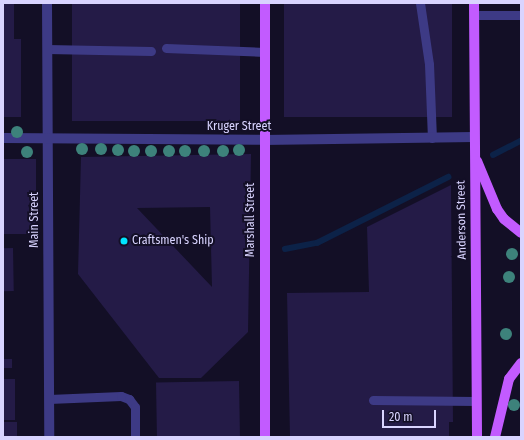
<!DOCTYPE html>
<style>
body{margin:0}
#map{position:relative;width:524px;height:440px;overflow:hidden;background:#130f26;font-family:"Fira Sans Condensed",sans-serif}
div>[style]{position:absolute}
.stream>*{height:5.5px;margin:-2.75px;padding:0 2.75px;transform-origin:2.75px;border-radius:2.75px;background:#0c2248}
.building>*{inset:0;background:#241b47;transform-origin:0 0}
.lane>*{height:9px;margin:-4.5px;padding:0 4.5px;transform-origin:4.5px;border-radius:4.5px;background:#3d3a85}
.street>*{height:10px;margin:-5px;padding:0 5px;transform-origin:5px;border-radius:5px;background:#3d3a85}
.primary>*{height:10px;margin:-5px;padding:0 5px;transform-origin:5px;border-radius:5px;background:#c25bff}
.trees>*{width:12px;height:12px;margin:-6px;border-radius:50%;background:#3d827b}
.dots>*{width:11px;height:11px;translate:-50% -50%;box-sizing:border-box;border:2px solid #130f26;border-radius:50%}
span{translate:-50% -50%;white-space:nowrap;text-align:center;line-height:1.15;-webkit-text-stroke:4px #130f26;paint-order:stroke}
.street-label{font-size:12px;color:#d9d4ff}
.poi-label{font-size:12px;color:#d9d4ff}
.left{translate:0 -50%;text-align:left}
.frame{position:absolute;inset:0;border:4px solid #d9d4ff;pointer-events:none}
.scale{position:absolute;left:382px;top:410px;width:54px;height:18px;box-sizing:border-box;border:2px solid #d9d4ff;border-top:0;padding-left:5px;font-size:12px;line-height:14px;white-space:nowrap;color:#d9d4ff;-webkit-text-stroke:3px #130f26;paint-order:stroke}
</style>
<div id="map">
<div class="stream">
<div style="left:493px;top:155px;width:31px;rotate:-27deg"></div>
<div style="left:285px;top:249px;width:33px;rotate:-11deg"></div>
<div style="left:317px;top:243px;width:147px;rotate:-26.7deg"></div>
</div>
<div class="building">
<div style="clip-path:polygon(3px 3px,14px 3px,14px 39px,21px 39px,21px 117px,3px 117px)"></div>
<div style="left:72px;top:3px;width:168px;height:118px"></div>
<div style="left:284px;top:3px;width:168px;height:114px"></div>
<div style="clip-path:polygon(evenodd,251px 154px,248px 332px,201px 378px,159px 378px,78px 274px,81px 157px,251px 154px,210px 207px,212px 287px,137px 208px,210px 207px)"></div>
<div style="left:3px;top:159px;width:33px;height:75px"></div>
<div style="clip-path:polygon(451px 185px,453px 422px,449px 422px,449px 437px,290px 437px,287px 293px,369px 292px,367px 227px)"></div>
<div style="left:13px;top:248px;width:43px;height:10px;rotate:89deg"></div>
<div style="left:3px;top:359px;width:9px;height:9px"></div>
<div style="left:3px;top:379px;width:12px;height:41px"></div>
<div style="left:239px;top:381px;width:56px;height:83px;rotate:89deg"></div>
<div style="left:3px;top:422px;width:14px;height:15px"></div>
</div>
<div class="lane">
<div style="left:420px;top:3px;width:62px;rotate:81.6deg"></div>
<div style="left:429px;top:64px;width:74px;rotate:87.7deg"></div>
<div style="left:474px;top:15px;width:47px"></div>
<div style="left:166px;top:48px;width:98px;rotate:2.3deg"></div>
<div style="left:47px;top:49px;width:104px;rotate:1.1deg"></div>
<div style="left:49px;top:399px;width:72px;rotate:-2.4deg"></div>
<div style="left:121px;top:396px;width:9px;rotate:21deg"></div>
<div style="left:129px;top:399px;width:10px;rotate:53deg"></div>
<div style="left:135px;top:407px;width:30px;rotate:90deg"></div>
<div style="left:373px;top:400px;width:103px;rotate:0.6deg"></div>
</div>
<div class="street">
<div style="left:47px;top:3px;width:434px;rotate:89.7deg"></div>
<div style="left:3px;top:138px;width:260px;rotate:0.4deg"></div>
<div style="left:263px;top:140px;width:211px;rotate:-0.8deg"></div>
</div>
<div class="primary">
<div style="left:265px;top:3px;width:434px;rotate:90deg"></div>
<div style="left:474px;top:3px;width:434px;rotate:89.6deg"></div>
<div style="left:477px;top:161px;width:52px;rotate:67.4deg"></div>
<div style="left:497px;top:209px;width:12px;rotate:55deg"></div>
<div style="left:504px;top:219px;width:22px;rotate:39deg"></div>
<div style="left:495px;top:437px;width:60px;rotate:-76.4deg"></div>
<div style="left:509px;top:379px;width:20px;rotate:-53deg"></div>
</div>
<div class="trees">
<div style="left:17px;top:132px"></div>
<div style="left:82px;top:149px"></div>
<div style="left:101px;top:149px"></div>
<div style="left:118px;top:150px"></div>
<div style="left:239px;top:150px"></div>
<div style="left:134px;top:151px"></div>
<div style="left:151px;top:151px"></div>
<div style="left:169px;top:151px"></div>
<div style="left:185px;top:151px"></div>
<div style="left:204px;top:151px"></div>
<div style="left:223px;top:151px"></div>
<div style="left:27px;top:152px"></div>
<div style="left:512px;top:254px"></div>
<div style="left:509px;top:277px"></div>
<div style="left:506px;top:334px"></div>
<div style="left:514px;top:405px"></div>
</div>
<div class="dots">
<div style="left:124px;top:241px;background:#00e5ff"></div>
</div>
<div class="street-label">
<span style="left:239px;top:127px">Kruger Street</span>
<span style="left:35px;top:220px;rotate:-90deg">Main Street</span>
<span style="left:251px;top:220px;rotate:-90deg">Marshall Street</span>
<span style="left:462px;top:220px;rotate:-91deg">Anderson Street</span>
</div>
<div class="poi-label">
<span class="left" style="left:132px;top:241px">Craftsmen's Ship</span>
</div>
<div class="frame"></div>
<div class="scale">20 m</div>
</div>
